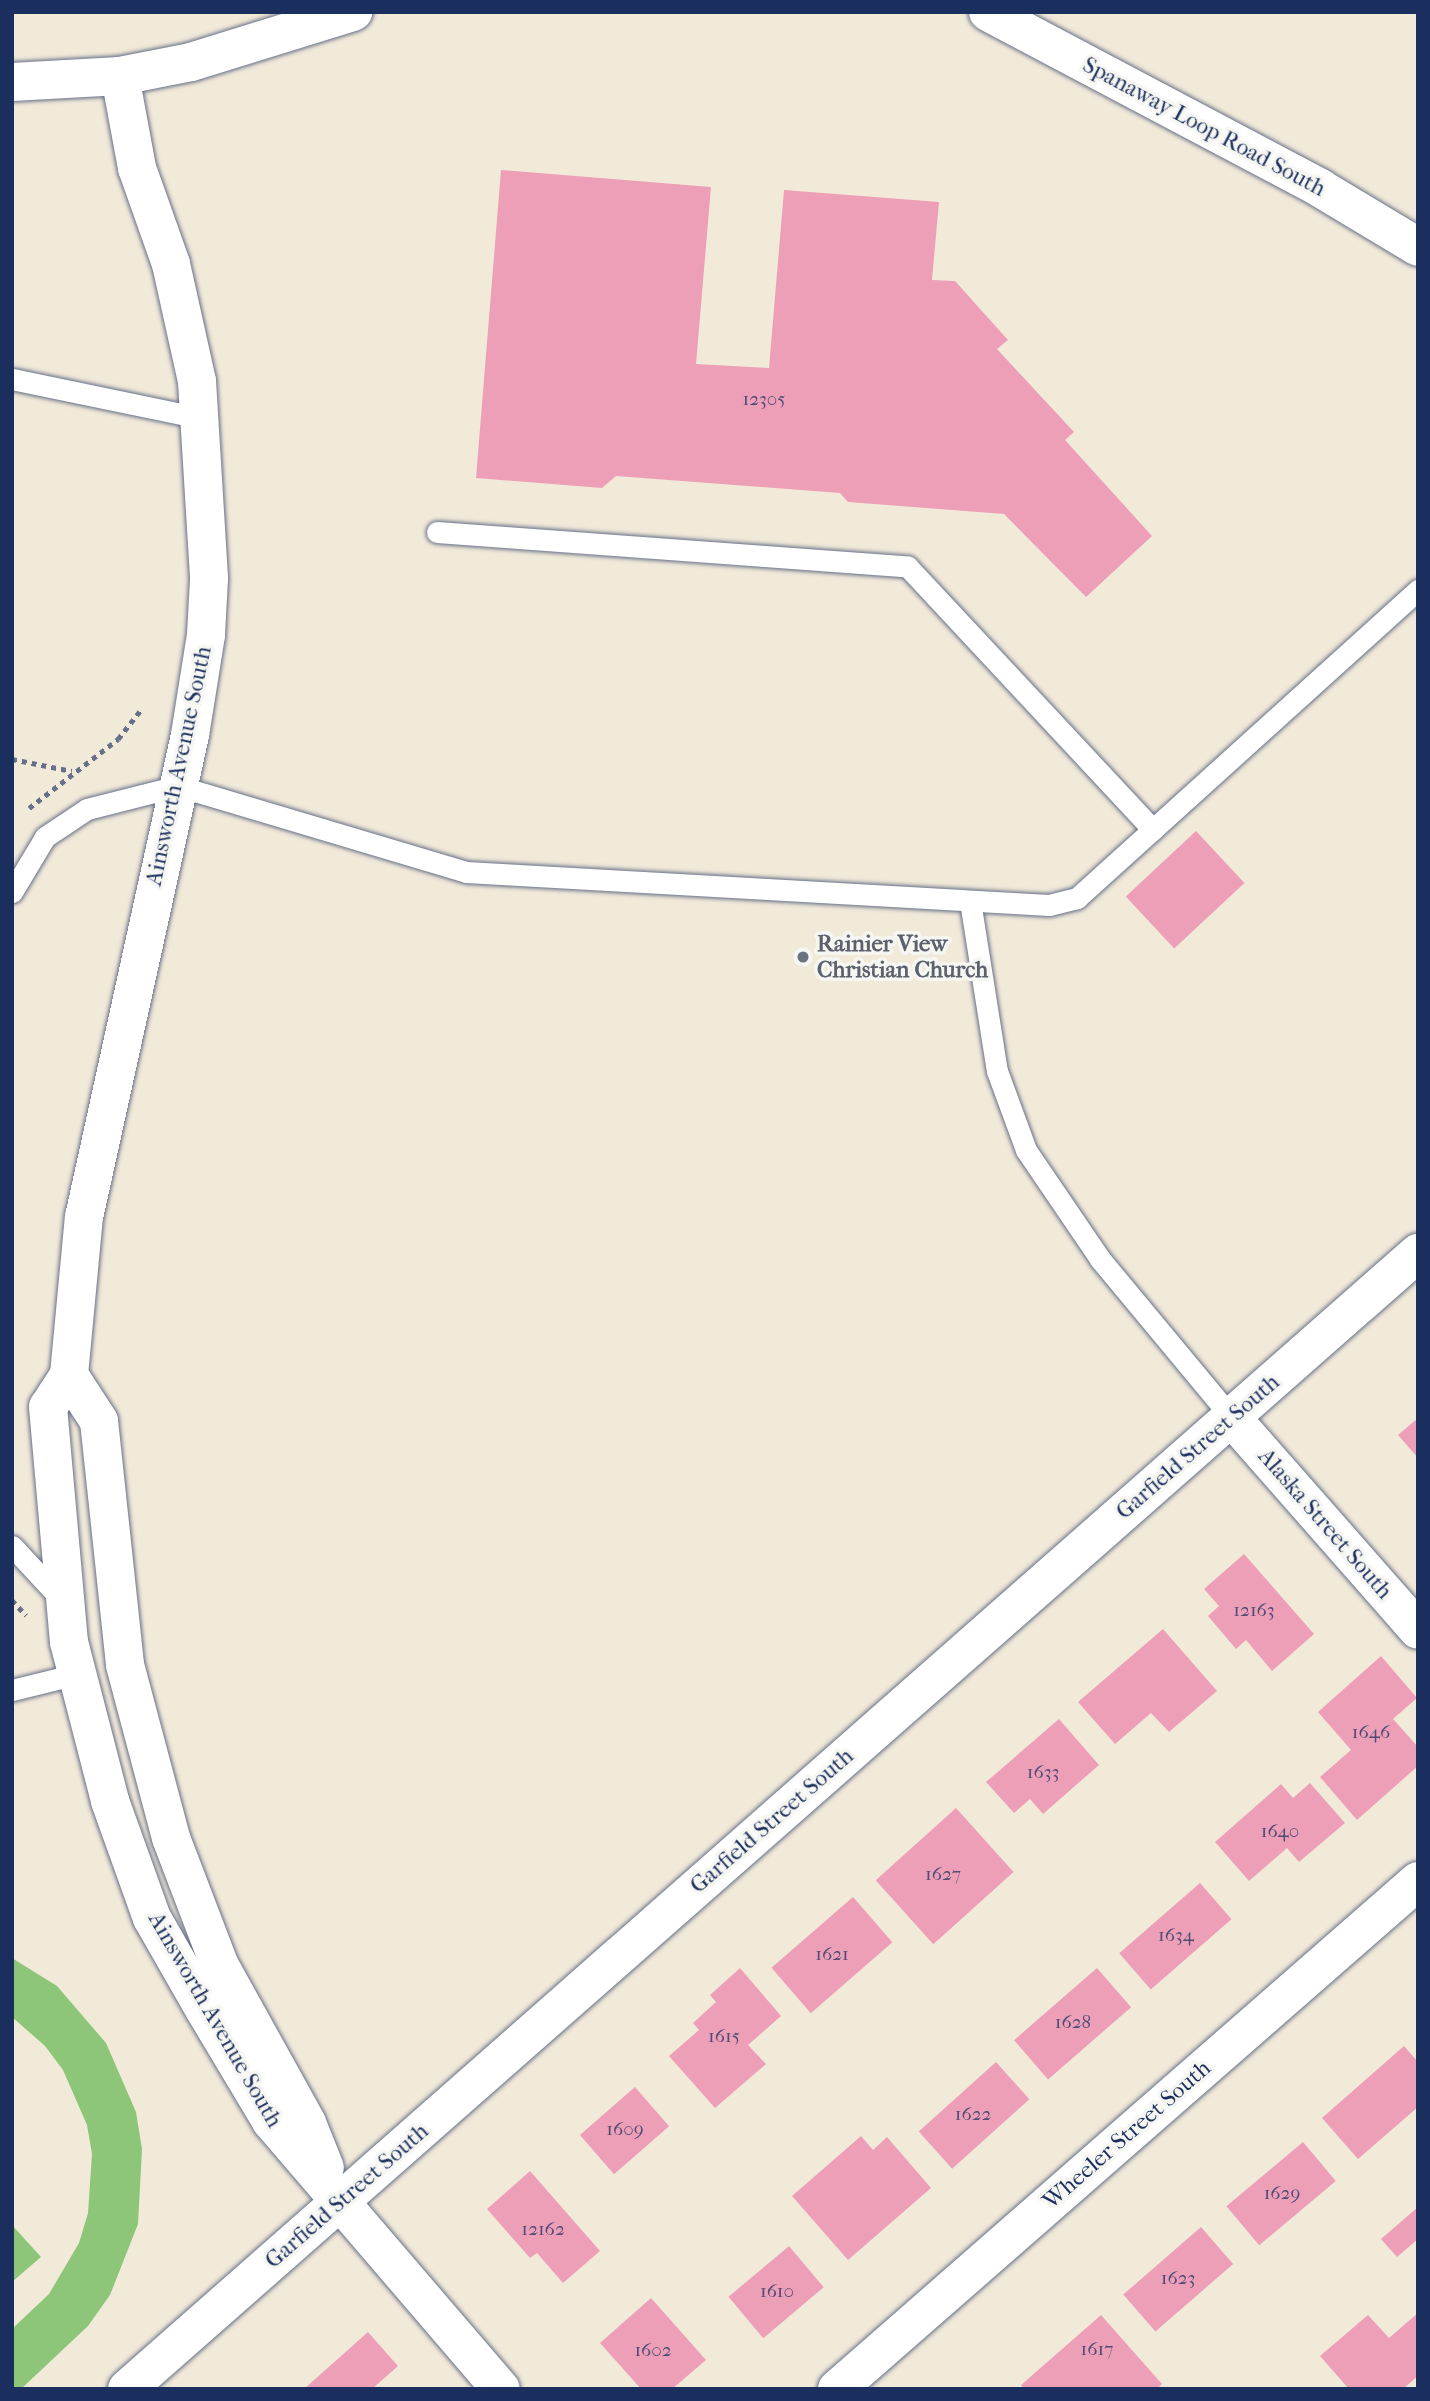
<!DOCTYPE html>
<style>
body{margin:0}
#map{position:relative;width:1430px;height:2401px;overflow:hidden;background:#f2ead9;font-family:"IM FELL French Canon",serif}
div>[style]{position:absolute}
.green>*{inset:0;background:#8dc579}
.building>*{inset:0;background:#ed9fb8;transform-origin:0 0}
.path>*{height:4.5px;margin-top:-2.25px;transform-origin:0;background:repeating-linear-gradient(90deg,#667089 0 5px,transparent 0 10px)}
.roads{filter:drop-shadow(0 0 2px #667089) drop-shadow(0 0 2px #667089)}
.lane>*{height:21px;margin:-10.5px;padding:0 10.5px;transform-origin:10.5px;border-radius:10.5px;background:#fff}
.street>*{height:38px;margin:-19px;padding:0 19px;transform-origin:19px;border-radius:19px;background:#fff}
.secondary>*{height:38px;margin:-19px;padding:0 19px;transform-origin:19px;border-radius:19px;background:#fff}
.primary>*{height:38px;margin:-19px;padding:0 19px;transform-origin:19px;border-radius:19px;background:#fff}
.dots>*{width:19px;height:19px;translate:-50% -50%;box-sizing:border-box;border:4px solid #f6f6f2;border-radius:50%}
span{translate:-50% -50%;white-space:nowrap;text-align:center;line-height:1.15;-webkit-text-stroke:7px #f6f6f2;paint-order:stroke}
.number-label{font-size:19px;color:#504b74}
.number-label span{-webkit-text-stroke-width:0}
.street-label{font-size:23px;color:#1b2f5e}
.worship-label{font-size:23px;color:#5b616d;font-weight:700}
.left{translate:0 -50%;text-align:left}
.frame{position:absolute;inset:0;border:14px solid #1b2f5e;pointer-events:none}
</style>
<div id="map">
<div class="green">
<div style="clip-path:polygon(12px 1958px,57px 1986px,106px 2043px,136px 2112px,142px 2149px,138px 2224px,110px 2295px,88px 2326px,21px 2389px,12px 2389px,12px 2329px,49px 2294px,79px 2243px,88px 2213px,92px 2154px,87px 2125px,63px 2070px,45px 2046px,12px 2017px)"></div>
<div style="clip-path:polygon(12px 2225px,41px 2257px,12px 2282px)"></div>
</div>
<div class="building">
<div style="clip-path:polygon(501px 170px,711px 187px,696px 364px,769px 368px,784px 190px,939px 202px,932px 280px,955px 281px,1008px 340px,997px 349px,1074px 432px,1065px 440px,1152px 536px,1086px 597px,1004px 514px,848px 502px,840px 493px,616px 476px,602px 488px,476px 478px)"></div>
<div style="left:1196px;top:831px;width:71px;height:96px;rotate:47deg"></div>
<div style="clip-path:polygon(1418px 1418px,1418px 1458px,1398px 1435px)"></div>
<div style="clip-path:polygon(1244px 1554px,1314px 1634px,1272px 1671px,1246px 1640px,1236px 1649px,1208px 1616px,1219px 1606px,1204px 1589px)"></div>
<div style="clip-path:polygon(1163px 1629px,1217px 1691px,1169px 1732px,1151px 1713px,1115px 1744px,1078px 1702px)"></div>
<div style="clip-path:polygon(1381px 1656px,1417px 1698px,1393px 1719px,1418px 1747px,1418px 1766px,1357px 1820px,1320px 1777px,1351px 1750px,1318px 1712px)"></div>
<div style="clip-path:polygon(1059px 1719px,1099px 1765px,1043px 1814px,1030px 1799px,1014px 1813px,986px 1782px)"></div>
<div style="clip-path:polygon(1310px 1783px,1345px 1823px,1299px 1862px,1287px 1848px,1249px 1881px,1215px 1842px,1281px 1784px,1293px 1798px)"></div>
<div style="left:956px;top:1808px;width:86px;height:108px;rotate:48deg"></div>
<div style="left:1200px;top:1883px;width:48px;height:107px;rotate:49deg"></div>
<div style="left:853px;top:1897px;width:60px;height:108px;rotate:49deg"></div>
<div style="clip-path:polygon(740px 1968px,781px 2016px,748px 2045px,766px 2064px,715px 2108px,669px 2056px,699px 2030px,693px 2023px,716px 2002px,710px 1995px)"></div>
<div style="left:1097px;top:1968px;width:52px;height:110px;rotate:49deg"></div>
<div style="clip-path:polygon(1404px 2046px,1418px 2062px,1418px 2107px,1358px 2159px,1322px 2118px)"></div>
<div style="left:996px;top:2062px;width:50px;height:104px;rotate:48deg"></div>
<div style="left:635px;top:2087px;width:52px;height:73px;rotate:49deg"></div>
<div style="clip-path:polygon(861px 2136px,873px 2150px,887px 2137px,931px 2188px,848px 2260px,792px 2196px)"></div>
<div style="left:1303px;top:2142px;width:51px;height:100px;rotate:50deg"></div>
<div style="clip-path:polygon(530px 2171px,600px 2251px,563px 2283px,537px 2253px,530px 2258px,487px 2209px)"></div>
<div style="clip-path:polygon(1418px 2207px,1418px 2239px,1397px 2257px,1381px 2239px)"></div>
<div style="left:1201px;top:2227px;width:49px;height:103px;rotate:49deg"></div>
<div style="left:789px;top:2246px;width:54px;height:79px;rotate:50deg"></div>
<div style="clip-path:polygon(651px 2298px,706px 2360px,672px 2389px,641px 2389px,600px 2343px)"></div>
<div style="clip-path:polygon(1418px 2313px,1418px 2376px,1403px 2389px,1349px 2389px,1320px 2356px,1368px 2315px,1389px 2338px)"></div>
<div style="clip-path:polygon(1101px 2315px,1162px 2384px,1157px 2389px,1024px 2389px,1021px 2385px)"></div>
<div style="clip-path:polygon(368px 2332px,398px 2366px,372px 2389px,304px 2389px)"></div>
</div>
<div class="path">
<div style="left:12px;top:759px;width:61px;rotate:11.3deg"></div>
<div style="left:29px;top:808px;width:113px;rotate:-37.8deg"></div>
<div style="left:118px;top:739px;width:37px;rotate:-52deg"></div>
<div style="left:12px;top:1600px;width:21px;rotate:47deg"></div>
</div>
<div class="roads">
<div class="lane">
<div style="left:12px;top:379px;width:192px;rotate:11.7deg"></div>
<div style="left:437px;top:532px;width:472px;rotate:4.2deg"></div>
<div style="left:908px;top:567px;width:359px;rotate:47deg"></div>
<div style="left:12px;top:892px;width:64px;rotate:-59deg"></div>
<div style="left:45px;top:837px;width:50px;rotate:-33.7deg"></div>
<div style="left:87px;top:809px;width:94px;rotate:-14.2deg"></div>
<div style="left:178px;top:786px;width:301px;rotate:16.6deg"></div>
<div style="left:466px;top:872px;width:584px;rotate:3.24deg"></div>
<div style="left:1049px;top:905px;width:29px;rotate:-14deg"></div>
<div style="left:1077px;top:898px;width:460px;rotate:-42.1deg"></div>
<div style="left:970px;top:901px;width:172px;rotate:81deg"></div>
<div style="left:997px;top:1071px;width:84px;rotate:69.8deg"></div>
<div style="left:1026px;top:1150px;width:132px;rotate:55.8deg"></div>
<div style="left:1100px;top:1259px;width:205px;rotate:50.3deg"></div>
<div style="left:12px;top:1546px;width:75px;rotate:47.2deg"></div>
<div style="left:12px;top:1690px;width:67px;rotate:-13.8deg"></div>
</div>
<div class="street">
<div style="left:1231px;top:1417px;width:283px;rotate:48.7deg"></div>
<div style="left:127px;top:2389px;width:1720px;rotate:-41.35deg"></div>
<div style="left:837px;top:2389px;width:772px;rotate:-41.16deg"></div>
</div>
<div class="secondary">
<div style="left:120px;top:76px;width:94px;rotate:79.5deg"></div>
<div style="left:137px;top:168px;width:102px;rotate:70.5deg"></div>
<div style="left:171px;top:264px;width:120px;rotate:77.5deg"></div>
<div style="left:197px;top:381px;width:198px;rotate:86.5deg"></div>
<div style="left:209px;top:579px;width:56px;rotate:93.1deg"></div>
<div style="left:206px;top:635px;width:101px;rotate:99.1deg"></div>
<div style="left:190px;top:735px;width:493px;rotate:102.4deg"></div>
<div style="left:84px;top:1216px;width:160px;rotate:95.4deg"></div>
<div style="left:69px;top:1375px;width:38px;rotate:123deg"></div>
<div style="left:48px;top:1407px;width:236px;rotate:84.9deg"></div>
<div style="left:69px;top:1642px;width:164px;rotate:75.5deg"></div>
<div style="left:110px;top:1801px;width:124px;rotate:70.3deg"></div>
<div style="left:152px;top:1918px;width:105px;rotate:60.3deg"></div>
<div style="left:204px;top:2009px;width:131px;rotate:59.1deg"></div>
<div style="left:271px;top:2121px;width:353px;rotate:49.4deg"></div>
<div style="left:12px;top:82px;width:108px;rotate:-3.2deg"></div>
<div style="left:120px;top:76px;width:72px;rotate:-11.2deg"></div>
<div style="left:191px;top:62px;width:170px;rotate:-17.2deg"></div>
<div style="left:69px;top:1375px;width:55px;rotate:56.9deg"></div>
<div style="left:99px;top:1421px;width:245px;rotate:83.9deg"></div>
<div style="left:125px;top:1665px;width:179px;rotate:75.1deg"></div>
<div style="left:171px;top:1838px;width:137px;rotate:69.1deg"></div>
<div style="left:220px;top:1966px;width:179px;rotate:61deg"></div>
<div style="left:307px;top:2123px;width:48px;rotate:68.2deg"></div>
</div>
<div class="primary">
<div style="left:988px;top:12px;width:376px;rotate:27.9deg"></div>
<div style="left:1320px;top:188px;width:114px;rotate:31deg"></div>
</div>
</div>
<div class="dots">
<div style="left:803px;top:957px;background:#6b7280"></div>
</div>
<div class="number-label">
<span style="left:764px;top:400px">12305</span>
<span style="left:1254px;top:1611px">12163</span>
<span style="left:1371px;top:1733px">1646</span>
<span style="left:1043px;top:1773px">1633</span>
<span style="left:1280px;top:1832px">1640</span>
<span style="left:943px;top:1875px">1627</span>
<span style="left:1176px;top:1936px">1634</span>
<span style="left:832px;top:1955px">1621</span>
<span style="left:1073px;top:2023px">1628</span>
<span style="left:724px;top:2037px">1615</span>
<span style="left:973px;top:2115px">1622</span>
<span style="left:625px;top:2130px">1609</span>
<span style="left:1282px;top:2194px">1629</span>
<span style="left:543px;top:2230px">12162</span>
<span style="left:1178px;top:2279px">1623</span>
<span style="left:777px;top:2292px">1610</span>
<span style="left:1097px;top:2350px">1617</span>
<span style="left:653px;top:2351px">1602</span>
</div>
<div class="street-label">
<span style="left:1204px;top:127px;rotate:28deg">Spanaway Loop Road South</span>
<span style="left:179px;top:766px;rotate:-78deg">Ainsworth Avenue South</span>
<span style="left:1198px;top:1447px;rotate:-41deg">Garfield Street South</span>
<span style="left:1325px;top:1524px;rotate:49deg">Alaska Street South</span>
<span style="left:772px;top:1821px;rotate:-41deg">Garfield Street South</span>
<span style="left:215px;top:2020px;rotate:60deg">Ainsworth Avenue South</span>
<span style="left:1127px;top:2135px;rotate:-41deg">Wheeler Street South</span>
<span style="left:347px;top:2196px;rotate:-41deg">Garfield Street South</span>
</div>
<div class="worship-label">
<span class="left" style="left:817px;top:957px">Rainier View<br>Christian Church</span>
</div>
<div class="frame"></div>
</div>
